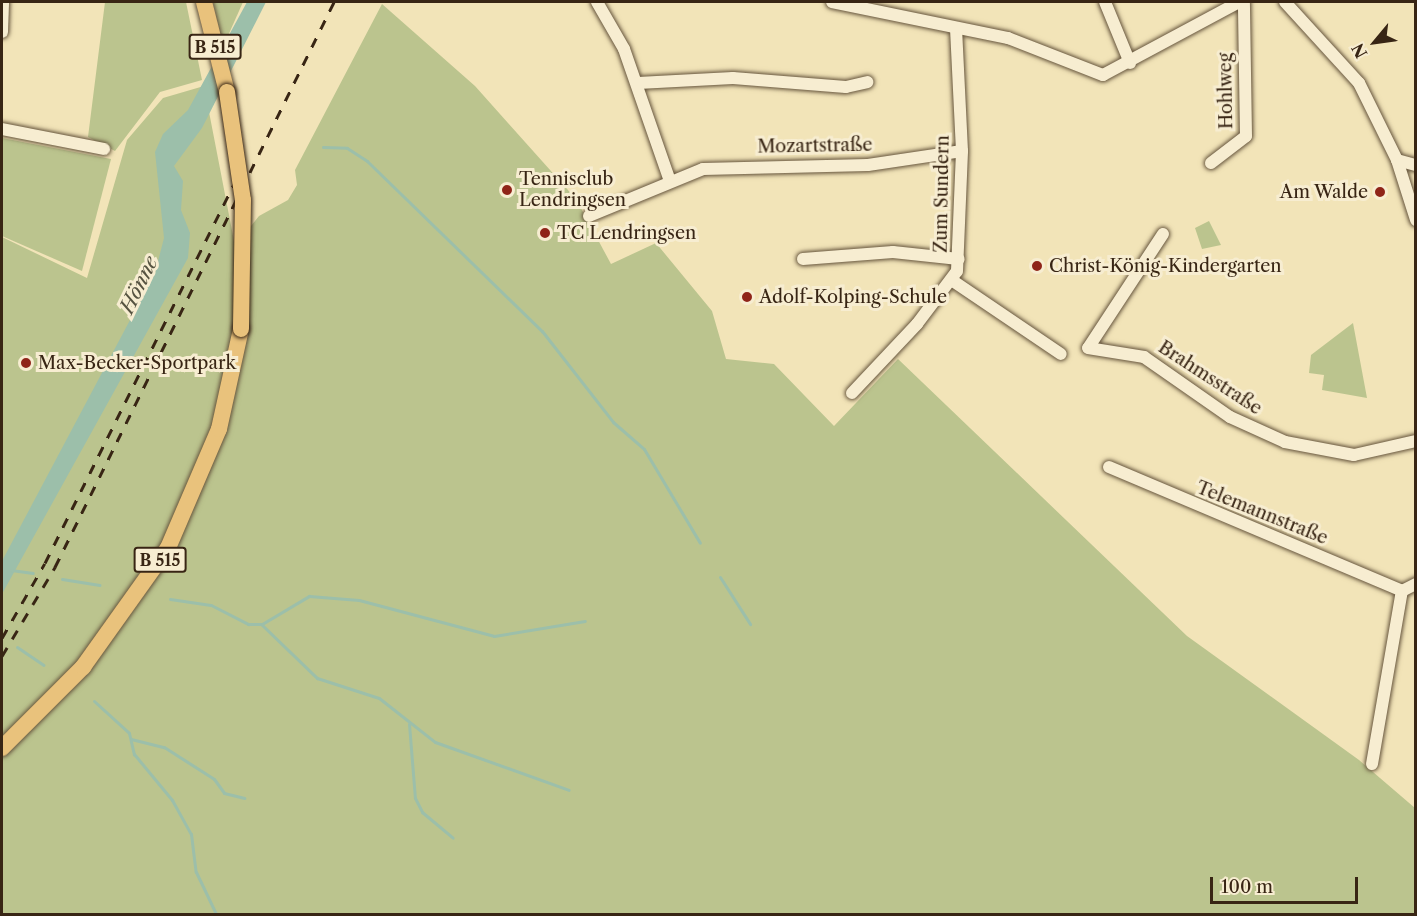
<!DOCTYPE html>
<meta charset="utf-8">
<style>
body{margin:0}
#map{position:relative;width:1417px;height:916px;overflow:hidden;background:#f2e4b8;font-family:"Libre Caslon Text",serif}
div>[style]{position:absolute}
.green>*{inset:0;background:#bbc48e}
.water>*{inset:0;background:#9cbfaa}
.stream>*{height:3px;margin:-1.5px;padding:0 1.5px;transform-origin:1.5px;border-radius:1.5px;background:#9cbfaa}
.roads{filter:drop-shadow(0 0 2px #66553d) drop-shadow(0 0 2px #66553d)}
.minor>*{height:12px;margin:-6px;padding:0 6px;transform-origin:6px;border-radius:6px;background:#f7edd1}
.major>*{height:16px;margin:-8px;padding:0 8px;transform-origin:8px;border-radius:8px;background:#e9c27c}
.rail>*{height:3px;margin-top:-1.5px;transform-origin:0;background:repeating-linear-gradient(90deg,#382514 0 10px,transparent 0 20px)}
.bridges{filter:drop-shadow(0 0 2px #382514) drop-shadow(0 0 2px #382514)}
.major-bridge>*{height:16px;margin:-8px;padding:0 8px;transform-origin:8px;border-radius:8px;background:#e9c27c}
.dots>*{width:16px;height:16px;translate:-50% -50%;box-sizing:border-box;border:3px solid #f7edd1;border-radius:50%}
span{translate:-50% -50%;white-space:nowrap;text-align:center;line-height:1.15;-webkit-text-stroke:6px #f7edd1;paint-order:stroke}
.shield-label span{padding:2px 4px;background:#f7edd1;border:2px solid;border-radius:4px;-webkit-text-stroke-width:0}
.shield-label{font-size:16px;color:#382514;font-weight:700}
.street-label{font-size:18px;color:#382514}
.poi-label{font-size:18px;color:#382514}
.left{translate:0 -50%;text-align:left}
.right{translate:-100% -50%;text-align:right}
.water-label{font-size:20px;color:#565341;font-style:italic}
.frame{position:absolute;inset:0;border:3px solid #382514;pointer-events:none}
.north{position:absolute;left:1345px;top:12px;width:60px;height:60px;-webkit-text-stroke:4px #f7edd1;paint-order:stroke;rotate:241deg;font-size:16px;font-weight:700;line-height:24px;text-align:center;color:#382514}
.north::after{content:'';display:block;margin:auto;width:21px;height:27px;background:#382514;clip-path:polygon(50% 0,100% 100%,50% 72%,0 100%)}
.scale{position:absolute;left:1210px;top:877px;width:148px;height:27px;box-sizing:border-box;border:3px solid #382514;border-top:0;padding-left:8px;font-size:18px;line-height:21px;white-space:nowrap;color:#382514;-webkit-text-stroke:4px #f7edd1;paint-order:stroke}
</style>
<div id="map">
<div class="green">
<div style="clip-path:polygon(105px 2px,186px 2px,202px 80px,160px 92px,115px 151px,88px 137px)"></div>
<div style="clip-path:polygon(213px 2px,243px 2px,223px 47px)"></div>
<div style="clip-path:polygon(382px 4px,475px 86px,576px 199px,611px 264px,656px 243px,712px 311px,726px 359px,774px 364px,834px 426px,898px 359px,1187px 636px,1359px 760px,1415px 808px,1415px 914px,2px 914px,2px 237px,87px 278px,127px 140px,163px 98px,204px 86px,235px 246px,259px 216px,288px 200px,297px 185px,295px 170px)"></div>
<div style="clip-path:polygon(2px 138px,111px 159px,82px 271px,2px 236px)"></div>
<div style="clip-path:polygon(1209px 221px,1221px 245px,1202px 249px,1195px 228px)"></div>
<div style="clip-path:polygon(1353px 323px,1367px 398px,1322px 390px,1324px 375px,1309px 373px,1311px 355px)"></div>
</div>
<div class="water">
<div style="clip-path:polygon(247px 2px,266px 2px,202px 128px,174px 166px,183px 181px,181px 210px,190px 233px,188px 258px,2px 594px,2px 561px,155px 273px,164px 238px,155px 152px,163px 134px,188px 110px)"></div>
</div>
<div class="stream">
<div style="left:323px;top:147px;width:24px;rotate:2deg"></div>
<div style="left:347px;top:148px;width:24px;rotate:33deg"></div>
<div style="left:367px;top:161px;width:244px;rotate:44.2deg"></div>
<div style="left:542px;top:331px;width:115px;rotate:52deg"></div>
<div style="left:613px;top:422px;width:41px;rotate:41.1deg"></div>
<div style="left:644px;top:449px;width:109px;rotate:59.2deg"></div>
<div style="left:11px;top:570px;width:22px;rotate:8deg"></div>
<div style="left:720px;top:577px;width:56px;rotate:57.4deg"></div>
<div style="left:62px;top:579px;width:38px;rotate:9deg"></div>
<div style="left:170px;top:599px;width:41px;rotate:8.3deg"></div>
<div style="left:211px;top:605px;width:42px;rotate:27.2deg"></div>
<div style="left:248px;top:624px;width:13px"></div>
<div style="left:261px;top:624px;width:78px;rotate:44deg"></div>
<div style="left:317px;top:678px;width:65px;rotate:17.9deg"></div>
<div style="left:379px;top:698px;width:71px;rotate:38.2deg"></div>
<div style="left:435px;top:742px;width:142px;rotate:19.7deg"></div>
<div style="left:262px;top:624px;width:55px;rotate:-30.8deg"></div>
<div style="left:309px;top:596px;width:50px;rotate:4.6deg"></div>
<div style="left:359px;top:600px;width:140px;rotate:14.9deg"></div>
<div style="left:494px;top:636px;width:92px;rotate:-9.4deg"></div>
<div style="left:17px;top:647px;width:32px;rotate:34deg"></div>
<div style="left:94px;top:701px;width:47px;rotate:42.4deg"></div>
<div style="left:129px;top:733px;width:22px;rotate:77deg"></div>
<div style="left:134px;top:754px;width:60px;rotate:50.4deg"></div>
<div style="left:172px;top:800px;width:39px;rotate:61deg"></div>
<div style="left:191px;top:834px;width:38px;rotate:83deg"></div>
<div style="left:196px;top:872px;width:47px;rotate:64.5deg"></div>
<div style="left:409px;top:724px;width:74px;rotate:85.4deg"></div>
<div style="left:415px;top:798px;width:16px;rotate:63deg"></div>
<div style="left:422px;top:812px;width:40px;rotate:40deg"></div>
<div style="left:131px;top:739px;width:34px;rotate:14deg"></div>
<div style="left:164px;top:747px;width:59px;rotate:32.6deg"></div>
<div style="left:214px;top:779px;width:17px;rotate:54deg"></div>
<div style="left:224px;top:793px;width:21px;rotate:14deg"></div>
</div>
<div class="roads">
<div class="minor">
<div style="left:597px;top:2px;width:54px;rotate:60.1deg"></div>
<div style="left:624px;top:49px;width:140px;rotate:70.8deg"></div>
<div style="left:832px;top:2px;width:180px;rotate:11.6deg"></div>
<div style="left:1008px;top:38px;width:102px;rotate:21.3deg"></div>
<div style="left:1103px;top:75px;width:154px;rotate:-28.2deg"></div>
<div style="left:1105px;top:2px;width:66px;rotate:67.7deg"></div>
<div style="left:1285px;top:2px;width:110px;rotate:47.6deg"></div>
<div style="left:1359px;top:83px;width:86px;rotate:63.7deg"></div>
<div style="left:1397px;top:160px;width:63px;rotate:72.4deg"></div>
<div style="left:2px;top:32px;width:30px;rotate:-88deg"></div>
<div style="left:638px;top:83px;width:95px;rotate:-3deg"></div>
<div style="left:733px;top:78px;width:113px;rotate:4.6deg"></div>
<div style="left:846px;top:87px;width:22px;rotate:-13deg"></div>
<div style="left:2px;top:129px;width:104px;rotate:11.1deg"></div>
<div style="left:1397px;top:160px;width:20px;rotate:15deg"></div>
<div style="left:1211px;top:163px;width:44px;rotate:-37.6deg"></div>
<div style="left:1246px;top:136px;width:134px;rotate:-90.9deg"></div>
<div style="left:589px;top:216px;width:123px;rotate:-22.4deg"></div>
<div style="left:703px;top:169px;width:165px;rotate:-1.4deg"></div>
<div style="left:868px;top:165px;width:95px;rotate:-8.5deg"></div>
<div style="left:1163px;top:234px;width:136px;rotate:123.3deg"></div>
<div style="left:1088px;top:348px;width:57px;rotate:9.1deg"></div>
<div style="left:1144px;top:357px;width:105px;rotate:34.9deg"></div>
<div style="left:1230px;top:417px;width:60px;rotate:24.4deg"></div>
<div style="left:1285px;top:442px;width:70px;rotate:10.7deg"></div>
<div style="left:1354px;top:455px;width:64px;rotate:-12.7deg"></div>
<div style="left:803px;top:259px;width:90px;rotate:-4.4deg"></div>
<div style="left:893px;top:252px;width:66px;rotate:6.1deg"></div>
<div style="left:953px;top:281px;width:130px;rotate:34.1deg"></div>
<div style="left:852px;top:393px;width:95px;rotate:-46.7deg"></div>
<div style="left:917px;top:324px;width:66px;rotate:-53deg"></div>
<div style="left:957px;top:271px;width:120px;rotate:-87.6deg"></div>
<div style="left:962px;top:151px;width:122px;rotate:-92.8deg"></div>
<div style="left:1109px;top:467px;width:318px;rotate:22.9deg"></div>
<div style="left:1372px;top:764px;width:176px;rotate:-80.2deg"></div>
<div style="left:1402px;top:591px;width:16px;rotate:-27deg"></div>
</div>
<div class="major">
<div style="left:204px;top:2px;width:93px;rotate:75.7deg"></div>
<div style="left:2px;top:748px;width:115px;rotate:-45deg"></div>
<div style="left:83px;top:667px;width:146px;rotate:-54.5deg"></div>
<div style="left:168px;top:548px;width:129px;rotate:-66.8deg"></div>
<div style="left:219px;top:429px;width:102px;rotate:-77.6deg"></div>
</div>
</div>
<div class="rail">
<div style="left:2px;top:638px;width:86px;rotate:-60.2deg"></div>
<div style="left:45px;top:563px;width:435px;rotate:-63.5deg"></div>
<div style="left:2px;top:656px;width:104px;rotate:-59.2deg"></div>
<div style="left:55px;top:567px;width:630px;rotate:-63.72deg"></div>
</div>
<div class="bridges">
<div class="major-bridge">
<div style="left:227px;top:92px;width:109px;rotate:81.6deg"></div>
<div style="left:243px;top:200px;width:129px;rotate:90.9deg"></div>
</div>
</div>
<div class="dots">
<div style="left:507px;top:190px;background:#8f2418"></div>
<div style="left:1380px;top:192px;background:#8f2418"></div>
<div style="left:545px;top:233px;background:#8f2418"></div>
<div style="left:1037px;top:266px;background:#8f2418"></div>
<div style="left:747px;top:297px;background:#8f2418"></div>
<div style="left:26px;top:363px;background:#8f2418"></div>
</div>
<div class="shield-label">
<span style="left:215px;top:47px">B 515</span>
<span style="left:160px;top:560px">B 515</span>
</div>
<div class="street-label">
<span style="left:1226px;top:91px;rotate:-91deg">Hohlweg</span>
<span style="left:815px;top:146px;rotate:-1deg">Mozartstraße</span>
<span style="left:942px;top:194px;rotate:-89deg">Zum Sundern</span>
<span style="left:1210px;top:378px;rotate:33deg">Brahmsstraße</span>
<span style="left:1262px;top:513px;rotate:22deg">Telemannstraße</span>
</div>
<div class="poi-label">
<span class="left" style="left:519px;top:190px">Tennisclub<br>Lendringsen</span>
<span class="right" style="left:1368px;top:192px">Am Walde</span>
<span class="left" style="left:557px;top:233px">TC Lendringsen</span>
<span class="left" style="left:1049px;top:266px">Christ-König-Kindergarten</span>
<span class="left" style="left:759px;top:297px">Adolf-Kolping-Schule</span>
<span class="left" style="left:38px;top:363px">Max-Becker-Sportpark</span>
</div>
<div class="water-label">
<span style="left:139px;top:285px;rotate:-64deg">Hönne</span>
</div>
<div class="frame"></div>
<div class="north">N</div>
<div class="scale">100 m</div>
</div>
